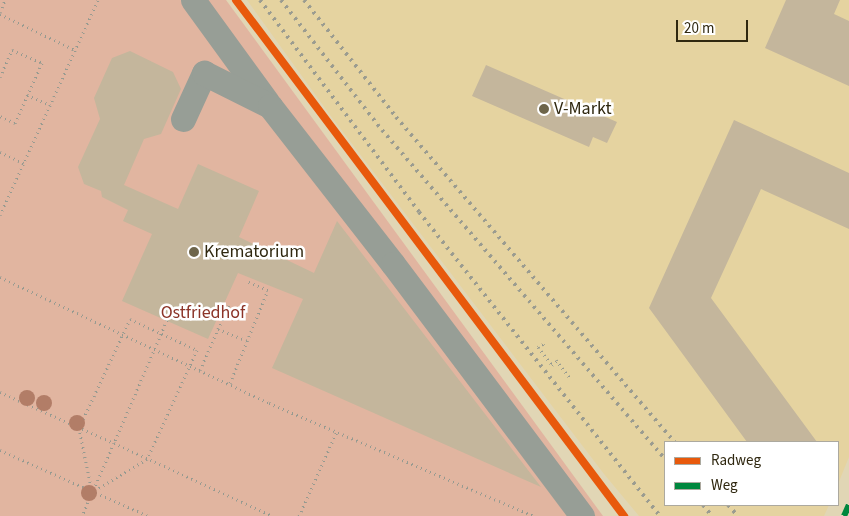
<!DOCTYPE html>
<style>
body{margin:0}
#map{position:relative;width:849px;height:516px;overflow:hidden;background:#e1d6b5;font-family:"Source Sans 3",sans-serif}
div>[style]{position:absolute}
.built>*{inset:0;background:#e5d3a0}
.green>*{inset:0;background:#e1b5a0}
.building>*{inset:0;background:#c4b69c}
.path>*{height:3px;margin-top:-1.5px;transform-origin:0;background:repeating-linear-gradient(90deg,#969a90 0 1px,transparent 0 5px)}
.minor>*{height:25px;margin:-12.5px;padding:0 12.5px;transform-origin:12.5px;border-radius:12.5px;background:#979e96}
.rail>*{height:4px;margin-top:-2px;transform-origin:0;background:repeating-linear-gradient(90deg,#9b9c90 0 2.5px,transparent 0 7.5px)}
.quiet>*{height:6px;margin-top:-3px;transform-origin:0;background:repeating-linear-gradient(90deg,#00873e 0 12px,transparent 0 18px)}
.cycleway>*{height:8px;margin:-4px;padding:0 4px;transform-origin:4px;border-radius:4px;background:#e8590c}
.trees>*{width:16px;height:16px;margin:-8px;border-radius:50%;background:#b27d67}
.dots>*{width:14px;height:14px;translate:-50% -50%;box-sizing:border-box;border:2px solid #fff;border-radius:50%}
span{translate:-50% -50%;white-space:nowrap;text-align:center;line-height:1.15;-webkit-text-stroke:5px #fff;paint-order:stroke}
.poi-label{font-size:18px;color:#302810}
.left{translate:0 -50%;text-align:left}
.park-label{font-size:18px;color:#8c3428}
.legend{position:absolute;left:664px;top:441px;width:175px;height:65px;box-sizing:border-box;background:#fff;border:1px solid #aca99f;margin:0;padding:6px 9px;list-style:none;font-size:15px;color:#302810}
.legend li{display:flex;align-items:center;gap:10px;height:25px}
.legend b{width:25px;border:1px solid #aca99f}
.scale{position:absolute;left:676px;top:20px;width:72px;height:22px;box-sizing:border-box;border:2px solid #302810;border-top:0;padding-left:6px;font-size:15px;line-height:18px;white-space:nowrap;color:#302810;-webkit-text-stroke:4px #fff;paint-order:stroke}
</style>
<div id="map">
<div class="built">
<div style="clip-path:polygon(247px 0,849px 0,849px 457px,838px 484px,838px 442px,665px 442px,665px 505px,829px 505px,824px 516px,639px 516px,604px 474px,330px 115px)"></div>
</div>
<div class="green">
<div style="clip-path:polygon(0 0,226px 0,603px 516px,0 516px)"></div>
</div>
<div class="building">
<div style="clip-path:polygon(786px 0,840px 0,834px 14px,849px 21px,849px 86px,765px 48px)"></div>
<div style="clip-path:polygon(130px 51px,173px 72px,181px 89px,161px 134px,144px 139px,124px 185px,178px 209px,198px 164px,259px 191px,239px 237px,314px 273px,337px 221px,541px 487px,272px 368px,303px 299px,238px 273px,208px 339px,122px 301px,152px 234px,123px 221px,128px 210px,102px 197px,101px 191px,84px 184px,78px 167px,100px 119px,94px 98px,112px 58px)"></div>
<div style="clip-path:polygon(486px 65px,617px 122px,607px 143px,593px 137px,589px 147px,472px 96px)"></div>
<div style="clip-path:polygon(734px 120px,849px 173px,849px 229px,761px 189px,711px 298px,817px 442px,747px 442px,649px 308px)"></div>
</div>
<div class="path">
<div style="left:0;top:12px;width:13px;rotate:-67deg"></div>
<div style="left:0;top:14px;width:83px;rotate:25.6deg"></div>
<div style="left:0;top:77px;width:30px;rotate:-66deg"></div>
<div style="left:12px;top:50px;width:33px;rotate:23deg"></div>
<div style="left:42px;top:63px;width:66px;rotate:114.2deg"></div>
<div style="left:15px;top:123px;width:17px;rotate:-155deg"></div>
<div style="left:27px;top:95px;width:25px;rotate:23deg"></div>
<div style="left:0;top:152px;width:26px;rotate:25deg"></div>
<div style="left:0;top:215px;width:236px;rotate:-65.5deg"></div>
<div style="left:0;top:277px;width:297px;rotate:25.1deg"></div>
<div style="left:269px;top:403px;width:288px;rotate:23.1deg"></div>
<div style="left:130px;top:319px;width:74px;rotate:24.8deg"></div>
<div style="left:197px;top:350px;width:120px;rotate:114.6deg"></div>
<div style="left:147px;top:459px;width:64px;rotate:149deg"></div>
<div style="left:92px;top:492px;width:65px;rotate:-101.5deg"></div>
<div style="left:79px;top:428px;width:120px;rotate:-64.9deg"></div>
<div style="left:167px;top:320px;width:134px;rotate:113.3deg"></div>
<div style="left:114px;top:443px;width:175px;rotate:24.7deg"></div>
<div style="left:218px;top:329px;width:26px;rotate:-65deg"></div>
<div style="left:544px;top:345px;width:1px;rotate:-135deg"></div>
<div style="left:543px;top:344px;width:6px;rotate:149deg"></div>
<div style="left:538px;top:347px;width:23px;rotate:52deg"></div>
<div style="left:552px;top:365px;width:6px;rotate:-39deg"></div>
<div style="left:556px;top:360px;width:23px;rotate:52deg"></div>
<div style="left:200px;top:370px;width:45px;rotate:-66.3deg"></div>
<div style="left:218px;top:329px;width:31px;rotate:22deg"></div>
<div style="left:230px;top:383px;width:100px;rotate:-67.8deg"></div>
<div style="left:268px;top:290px;width:23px;rotate:-157deg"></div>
<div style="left:0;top:392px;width:125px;rotate:24.1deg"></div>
<div style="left:114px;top:443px;width:80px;rotate:113.7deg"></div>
<div style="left:0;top:450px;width:162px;rotate:24deg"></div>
<div style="left:299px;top:516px;width:93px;rotate:-65.9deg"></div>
</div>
<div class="minor">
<div style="left:193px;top:0;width:126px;rotate:54deg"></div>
<div style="left:183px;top:119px;width:51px;rotate:-65.5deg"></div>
<div style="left:204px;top:73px;width:74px;rotate:26.6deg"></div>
<div style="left:270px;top:106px;width:200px;rotate:52.1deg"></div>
<div style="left:393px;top:264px;width:315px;rotate:53.1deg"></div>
</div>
<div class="rail">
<div style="left:260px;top:0;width:265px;rotate:53.1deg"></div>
<div style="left:419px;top:212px;width:388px;rotate:51.6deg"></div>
<div style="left:281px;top:0;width:165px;rotate:52.2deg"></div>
<div style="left:382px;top:130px;width:434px;rotate:49.3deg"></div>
<div style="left:304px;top:0;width:149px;rotate:51.8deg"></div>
<div style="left:396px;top:117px;width:428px;rotate:49.4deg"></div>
<div style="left:703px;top:505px;width:14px;rotate:51deg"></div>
<div style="left:728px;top:505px;width:15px;rotate:48deg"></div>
</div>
<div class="quiet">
<div style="left:844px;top:516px;width:12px;rotate:-66deg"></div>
</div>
<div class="cycleway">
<div style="left:236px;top:0;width:646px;rotate:53.06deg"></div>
</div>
<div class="trees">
<div style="left:27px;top:398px"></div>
<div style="left:44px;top:403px"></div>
<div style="left:77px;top:423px"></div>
<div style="left:89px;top:493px"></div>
</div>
<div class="dots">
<div style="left:544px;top:109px;background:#6e654a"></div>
<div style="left:194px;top:252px;background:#6e654a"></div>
</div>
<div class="poi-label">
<span class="left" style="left:554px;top:109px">V-Markt</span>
<span class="left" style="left:204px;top:252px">Krematorium</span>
</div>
<div class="park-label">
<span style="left:203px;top:313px">Ostfriedhof</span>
</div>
<ul class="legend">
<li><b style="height:6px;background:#e8590c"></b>Radweg</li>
<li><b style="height:6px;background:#00873e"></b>Weg</li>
</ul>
<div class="scale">20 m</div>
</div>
